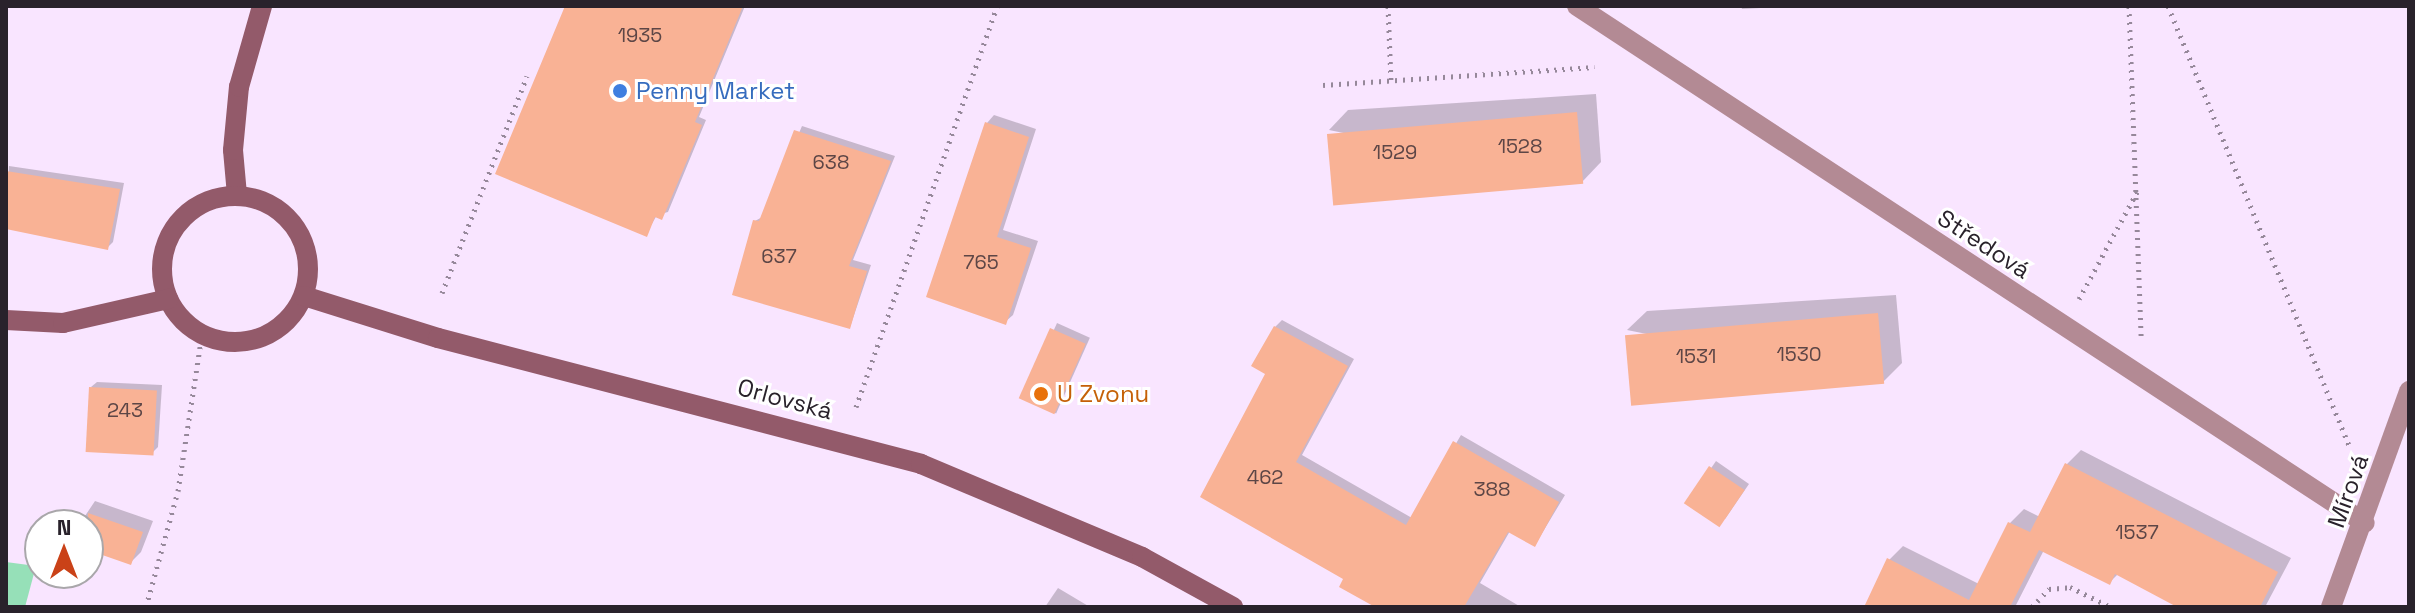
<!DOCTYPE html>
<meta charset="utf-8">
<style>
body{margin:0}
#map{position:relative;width:2415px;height:613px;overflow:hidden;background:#f9e5ff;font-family:"Space Grotesk",sans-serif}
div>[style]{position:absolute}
.green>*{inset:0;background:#96e0b8}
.shadow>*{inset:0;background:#0003;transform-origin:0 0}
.building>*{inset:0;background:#f9b295;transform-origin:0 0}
.path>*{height:5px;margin-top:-2.5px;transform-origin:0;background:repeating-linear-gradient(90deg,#96889a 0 2px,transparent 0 8px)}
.minor>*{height:20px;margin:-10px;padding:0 10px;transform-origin:10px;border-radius:10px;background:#b38a94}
.secondary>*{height:20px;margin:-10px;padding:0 10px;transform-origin:10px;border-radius:10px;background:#935a6a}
.secondary>.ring{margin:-10px;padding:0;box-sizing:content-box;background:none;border:20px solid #935a6a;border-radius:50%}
.dots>*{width:22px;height:22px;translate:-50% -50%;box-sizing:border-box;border:4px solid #fff;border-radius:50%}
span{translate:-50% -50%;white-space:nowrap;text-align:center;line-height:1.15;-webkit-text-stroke:6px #fff;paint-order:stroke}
.number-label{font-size:20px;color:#5d4646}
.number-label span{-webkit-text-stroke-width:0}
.shop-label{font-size:24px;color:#366cbe}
.left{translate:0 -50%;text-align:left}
.street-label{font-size:24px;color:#29222b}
.food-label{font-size:24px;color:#c56008}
.frame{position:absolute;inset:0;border:8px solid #29222b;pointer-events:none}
.north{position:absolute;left:24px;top:509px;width:80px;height:80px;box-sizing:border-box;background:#fff;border:2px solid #a9a7aa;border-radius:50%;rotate:0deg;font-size:22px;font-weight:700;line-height:32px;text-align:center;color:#29222b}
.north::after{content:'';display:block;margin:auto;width:28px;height:36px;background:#ca4218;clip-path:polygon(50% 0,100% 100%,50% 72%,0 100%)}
</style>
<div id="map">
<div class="green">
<div style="clip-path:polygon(6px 562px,36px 566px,25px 607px,6px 607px)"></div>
</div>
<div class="shadow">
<div style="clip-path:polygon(567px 6px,745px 6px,699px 117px,706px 120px,668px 212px,657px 215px,646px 234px)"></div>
<div style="clip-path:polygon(1741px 6px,1798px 6px,1742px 9px)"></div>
<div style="clip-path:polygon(1596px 94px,1601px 162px,1582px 182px,1329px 130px,1348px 110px)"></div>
<div style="clip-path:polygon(994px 115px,1036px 129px,1003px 230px,1038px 241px,1013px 315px,1005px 322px,928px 296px,987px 123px)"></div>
<div style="clip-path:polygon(802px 126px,895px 156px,853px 260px,871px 265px,850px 327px,755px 221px,764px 216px)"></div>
<div style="clip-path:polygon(9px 166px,124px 183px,113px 242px,107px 248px,6px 227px)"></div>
<div style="clip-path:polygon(1896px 295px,1902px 363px,1883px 382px,1627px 330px,1647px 311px)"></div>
<div style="clip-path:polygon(1282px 320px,1354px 359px,1302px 455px,1412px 518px,1461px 435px,1565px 495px,1535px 545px,1510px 531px,1480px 583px,1521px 607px,1379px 607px,1346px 578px,1202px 496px,1267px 373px,1275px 327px)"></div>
<div style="left:1057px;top:323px;width:36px;height:83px;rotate:24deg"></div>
<div style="clip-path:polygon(97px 382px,162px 385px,158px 447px,152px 453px,91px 387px)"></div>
<div style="clip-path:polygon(2081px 450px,2291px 558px,2265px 607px,2181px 607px,2118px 574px,2109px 583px,2044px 550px,2015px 607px,1866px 607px,1889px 560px,1903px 546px,1979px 584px,2010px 523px,2024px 509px,2040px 517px,2067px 464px)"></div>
<div style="clip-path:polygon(1716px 461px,1749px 484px,1725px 519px,1687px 503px)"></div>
<div style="clip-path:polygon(95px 501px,153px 521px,141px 552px,130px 563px,88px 548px,88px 525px,79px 525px)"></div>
<div style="clip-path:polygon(1058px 588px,1090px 607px,1045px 607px)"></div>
</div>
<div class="building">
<div style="clip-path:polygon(565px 6px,743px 6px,695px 122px,702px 125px,662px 220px,655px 217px,647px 237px,495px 174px)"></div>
<div style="left:1577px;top:112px;width:72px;height:251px;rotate:85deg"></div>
<div style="clip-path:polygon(985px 122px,1029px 137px,997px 237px,1031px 248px,1006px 325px,926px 297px)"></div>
<div style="clip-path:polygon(794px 130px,891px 161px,849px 266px,867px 271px,850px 329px,732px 295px,753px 220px,759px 221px)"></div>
<div style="clip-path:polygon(6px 171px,120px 189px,108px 250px,6px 229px)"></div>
<div style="left:1878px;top:313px;width:71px;height:254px;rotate:85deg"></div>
<div style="clip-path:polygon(1274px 326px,1348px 366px,1296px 462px,1406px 525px,1453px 441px,1559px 502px,1535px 547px,1508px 532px,1464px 607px,1375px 607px,1339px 587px,1343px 579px,1200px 497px,1265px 374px,1251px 366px)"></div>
<div style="left:1050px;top:328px;width:39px;height:77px;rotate:24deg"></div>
<div style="left:89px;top:387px;width:68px;height:65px;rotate:3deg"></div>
<div style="clip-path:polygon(2065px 463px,2278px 572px,2260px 607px,2177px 607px,2115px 574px,2110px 585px,2039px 550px,2010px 607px,1864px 607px,1887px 558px,1969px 600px,2008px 522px,2030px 532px)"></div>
<div style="left:1709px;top:466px;width:43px;height:45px;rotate:34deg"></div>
<div style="clip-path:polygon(88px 513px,143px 532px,131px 565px,88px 550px)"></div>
</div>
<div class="path">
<div style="left:1388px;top:6px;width:75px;rotate:87.7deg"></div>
<div style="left:2129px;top:6px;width:332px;rotate:87.9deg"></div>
<div style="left:2168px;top:6px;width:475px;rotate:67.6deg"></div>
<div style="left:1323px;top:85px;width:272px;rotate:-3.8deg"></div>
<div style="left:442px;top:293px;width:233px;rotate:-68.6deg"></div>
<div style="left:2079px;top:299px;width:122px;rotate:-61.5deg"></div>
<div style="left:856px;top:407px;width:425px;rotate:-70.6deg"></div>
<div style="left:146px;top:607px;width:120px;rotate:-74.6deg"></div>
<div style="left:178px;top:491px;width:159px;rotate:-81.3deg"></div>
<div style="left:2032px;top:607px;width:25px;rotate:-47deg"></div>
<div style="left:2049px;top:589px;width:21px;rotate:-5deg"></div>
<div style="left:2070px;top:587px;width:46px;rotate:26deg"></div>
</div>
<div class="minor">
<div style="left:1577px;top:6px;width:942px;rotate:33.27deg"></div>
<div style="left:2331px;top:607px;width:230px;rotate:-70.1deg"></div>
</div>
<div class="secondary">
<div style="left:237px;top:195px;width:45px;rotate:-95.1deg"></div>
<div style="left:233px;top:150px;width:63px;rotate:-84.6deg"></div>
<div style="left:239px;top:87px;width:84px;rotate:-74.1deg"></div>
<div class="ring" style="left:162px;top:196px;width:126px;height:126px"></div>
<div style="left:304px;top:296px;width:140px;rotate:17.4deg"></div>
<div style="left:438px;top:338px;width:499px;rotate:14.6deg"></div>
<div style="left:921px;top:464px;width:240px;rotate:22.8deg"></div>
<div style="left:1142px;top:557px;width:104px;rotate:28.8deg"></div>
<div style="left:6px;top:320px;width:57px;rotate:3deg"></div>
<div style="left:63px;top:323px;width:108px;rotate:-12.9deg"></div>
</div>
<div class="dots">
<div style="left:620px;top:91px;background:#3f7fe0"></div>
<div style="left:1041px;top:394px;background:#e8710a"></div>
</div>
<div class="number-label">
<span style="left:640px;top:35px">1935</span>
<span style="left:1520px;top:146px">1528</span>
<span style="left:1395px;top:152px">1529</span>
<span style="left:831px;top:162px">638</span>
<span style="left:779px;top:256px">637</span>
<span style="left:981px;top:262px">765</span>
<span style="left:1799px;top:354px">1530</span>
<span style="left:1696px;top:356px">1531</span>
<span style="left:125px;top:410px">243</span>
<span style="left:1265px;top:477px">462</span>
<span style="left:1492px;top:489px">388</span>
<span style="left:2137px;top:532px">1537</span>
</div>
<div class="shop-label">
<span class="left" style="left:636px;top:91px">Penny Market</span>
</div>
<div class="street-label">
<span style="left:1984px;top:244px;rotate:33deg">Středová</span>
<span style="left:785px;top:399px;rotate:15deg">Orlovská</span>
<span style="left:2348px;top:491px;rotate:-70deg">Mírová</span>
</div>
<div class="food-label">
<span class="left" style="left:1057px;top:394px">U Zvonu</span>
</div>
<div class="frame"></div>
<div class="north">N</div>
</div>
